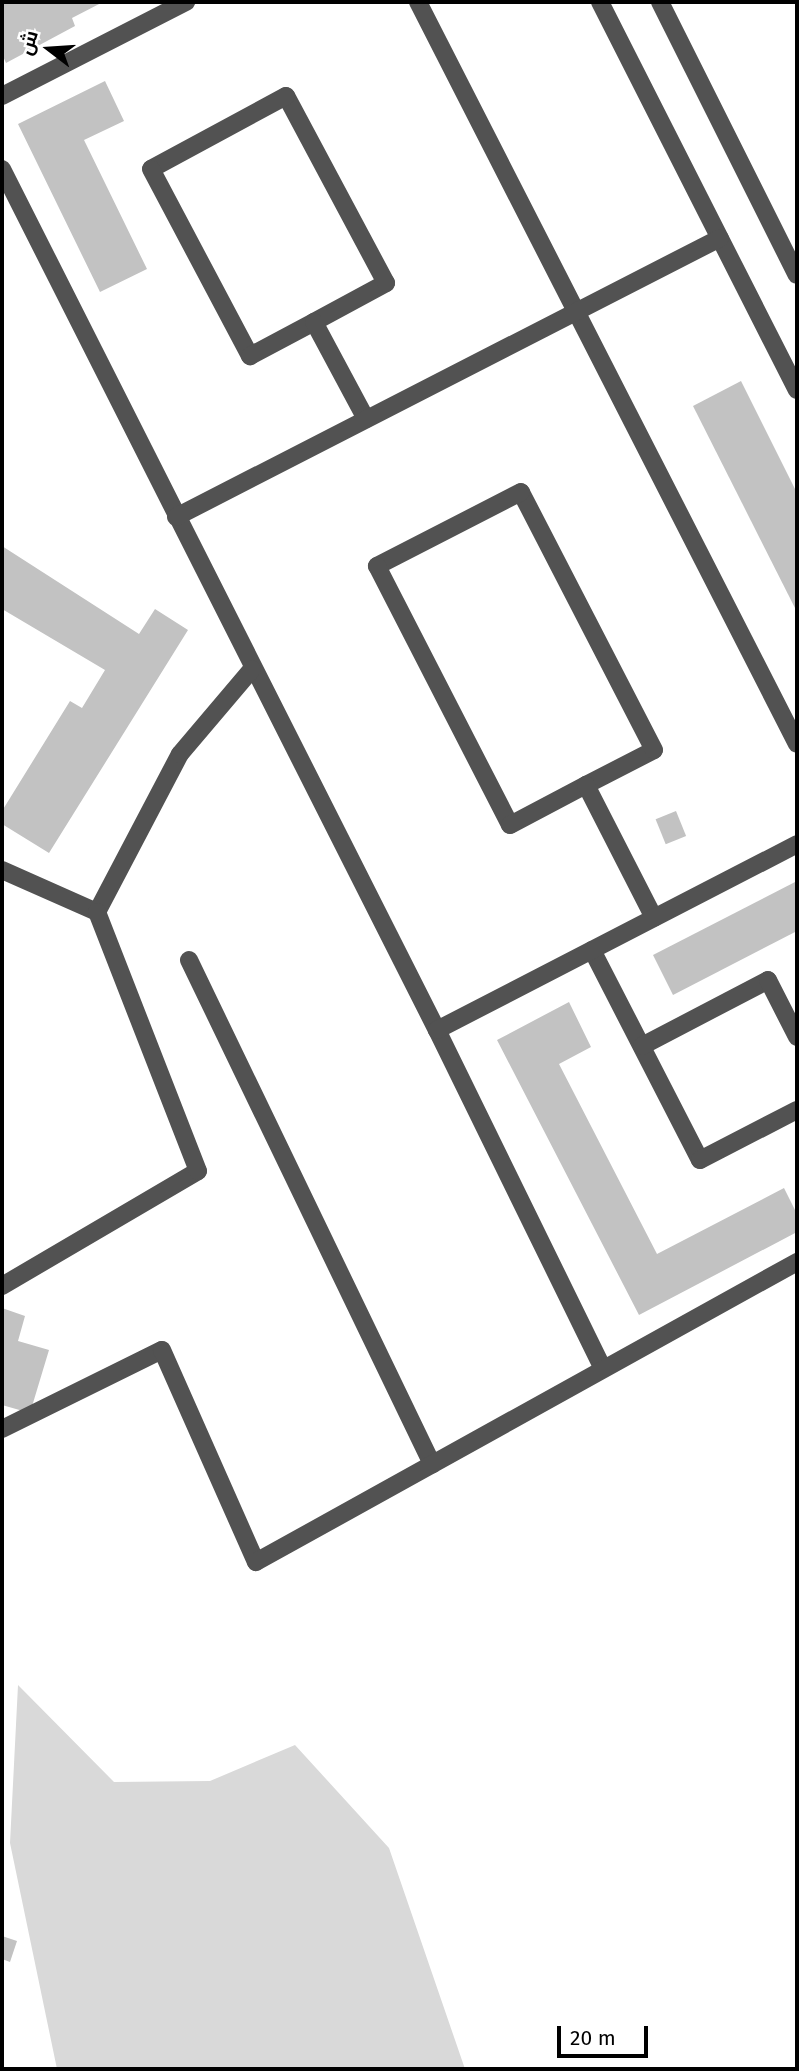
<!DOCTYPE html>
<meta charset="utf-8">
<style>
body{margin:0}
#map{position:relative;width:799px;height:2071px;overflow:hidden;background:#fff;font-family:"Fira Sans",Cairo,sans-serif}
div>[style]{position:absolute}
.green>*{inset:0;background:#d9d9d9}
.building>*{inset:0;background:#c2c2c2;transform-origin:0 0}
.minor>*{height:18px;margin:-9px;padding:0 9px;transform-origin:9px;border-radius:9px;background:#525252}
span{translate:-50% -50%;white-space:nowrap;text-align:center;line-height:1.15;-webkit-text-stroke:7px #fff;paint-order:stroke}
.frame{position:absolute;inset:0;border:4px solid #000;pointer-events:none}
.north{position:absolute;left:14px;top:14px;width:70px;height:70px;-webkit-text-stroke:5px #fff;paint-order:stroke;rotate:287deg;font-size:19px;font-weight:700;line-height:28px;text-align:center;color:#000}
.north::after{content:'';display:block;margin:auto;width:24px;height:32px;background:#000;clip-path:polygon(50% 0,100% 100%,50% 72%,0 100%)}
.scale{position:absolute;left:557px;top:2026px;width:91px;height:32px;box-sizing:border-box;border:4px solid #000;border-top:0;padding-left:9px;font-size:21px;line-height:24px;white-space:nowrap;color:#000;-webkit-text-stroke:5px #fff;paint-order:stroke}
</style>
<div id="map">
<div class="green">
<div style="clip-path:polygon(18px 1685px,114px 1782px,210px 1781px,295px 1745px,389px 1848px,465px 2069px,57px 2069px,10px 1843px)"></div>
</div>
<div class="building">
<div style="clip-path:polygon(2px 2px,103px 2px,72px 18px,75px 26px,6px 63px,2px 54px)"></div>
<div style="clip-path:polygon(105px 81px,124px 121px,84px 140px,147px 269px,100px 292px,18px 124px)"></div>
<div style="clip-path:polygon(741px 381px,797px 493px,797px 612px,693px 406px)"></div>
<div style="clip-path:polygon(2px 546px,139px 634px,155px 609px,188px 630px,49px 853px,2px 824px,2px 811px,70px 701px,82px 708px,105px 670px,2px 609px)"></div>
<div style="left:676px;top:811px;width:27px;height:22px;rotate:68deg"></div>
<div style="clip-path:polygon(797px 881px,797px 931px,673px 995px,653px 955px)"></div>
<div style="clip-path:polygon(569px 1002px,591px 1047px,559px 1064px,657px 1254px,784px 1188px,797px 1214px,797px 1232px,639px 1315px,497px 1040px)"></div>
<div style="clip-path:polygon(2px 1308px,25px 1316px,18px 1341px,49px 1350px,30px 1413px,2px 1405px)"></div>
<div style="clip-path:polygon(2px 1936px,17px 1941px,10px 1962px,2px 1959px)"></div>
</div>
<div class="minor">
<div style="left:418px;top:2px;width:833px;rotate:62.94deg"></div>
<div style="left:600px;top:2px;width:435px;rotate:63.1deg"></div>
<div style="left:660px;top:2px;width:305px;rotate:63.4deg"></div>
<div style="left:2px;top:96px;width:207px;rotate:-27.1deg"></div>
<div style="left:2px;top:169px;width:965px;rotate:63.2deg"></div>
<div style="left:437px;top:1030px;width:375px;rotate:63.9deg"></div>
<div style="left:314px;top:322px;width:82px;rotate:-28.4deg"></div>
<div style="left:386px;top:283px;width:212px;rotate:-118.1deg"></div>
<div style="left:286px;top:96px;width:153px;rotate:151.6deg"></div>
<div style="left:151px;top:169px;width:212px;rotate:62.1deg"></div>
<div style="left:250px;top:356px;width:72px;rotate:-28deg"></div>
<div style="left:314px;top:322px;width:110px;rotate:61.8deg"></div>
<div style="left:176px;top:517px;width:611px;rotate:-27.15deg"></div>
<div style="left:586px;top:785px;width:76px;rotate:-27.2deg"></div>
<div style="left:654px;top:750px;width:290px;rotate:-117.3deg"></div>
<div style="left:521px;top:492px;width:162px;rotate:152.8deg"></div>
<div style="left:377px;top:566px;width:291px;rotate:62.8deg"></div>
<div style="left:510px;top:825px;width:86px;rotate:-27.8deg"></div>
<div style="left:586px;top:785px;width:149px;rotate:62.9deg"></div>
<div style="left:2px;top:870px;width:104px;rotate:23.9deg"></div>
<div style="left:97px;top:912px;width:178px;rotate:-62.3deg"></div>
<div style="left:180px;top:754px;width:111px;rotate:-49.7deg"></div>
<div style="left:592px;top:950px;width:236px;rotate:62.8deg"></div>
<div style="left:700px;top:1160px;width:109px;rotate:-27.3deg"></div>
<div style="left:189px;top:960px;width:560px;rotate:64.26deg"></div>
<div style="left:437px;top:1030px;width:405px;rotate:-27.3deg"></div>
<div style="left:642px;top:1046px;width:142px;rotate:-27.6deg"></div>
<div style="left:768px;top:980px;width:64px;rotate:63deg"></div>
<div style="left:2px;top:1286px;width:227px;rotate:-30.4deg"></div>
<div style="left:198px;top:1171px;width:278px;rotate:-111.3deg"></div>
<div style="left:2px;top:1429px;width:178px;rotate:-26.3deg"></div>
<div style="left:162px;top:1350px;width:232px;rotate:66.1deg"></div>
<div style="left:256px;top:1562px;width:619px;rotate:-29.01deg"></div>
</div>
<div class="frame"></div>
<div class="north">ش</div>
<div class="scale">20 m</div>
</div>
